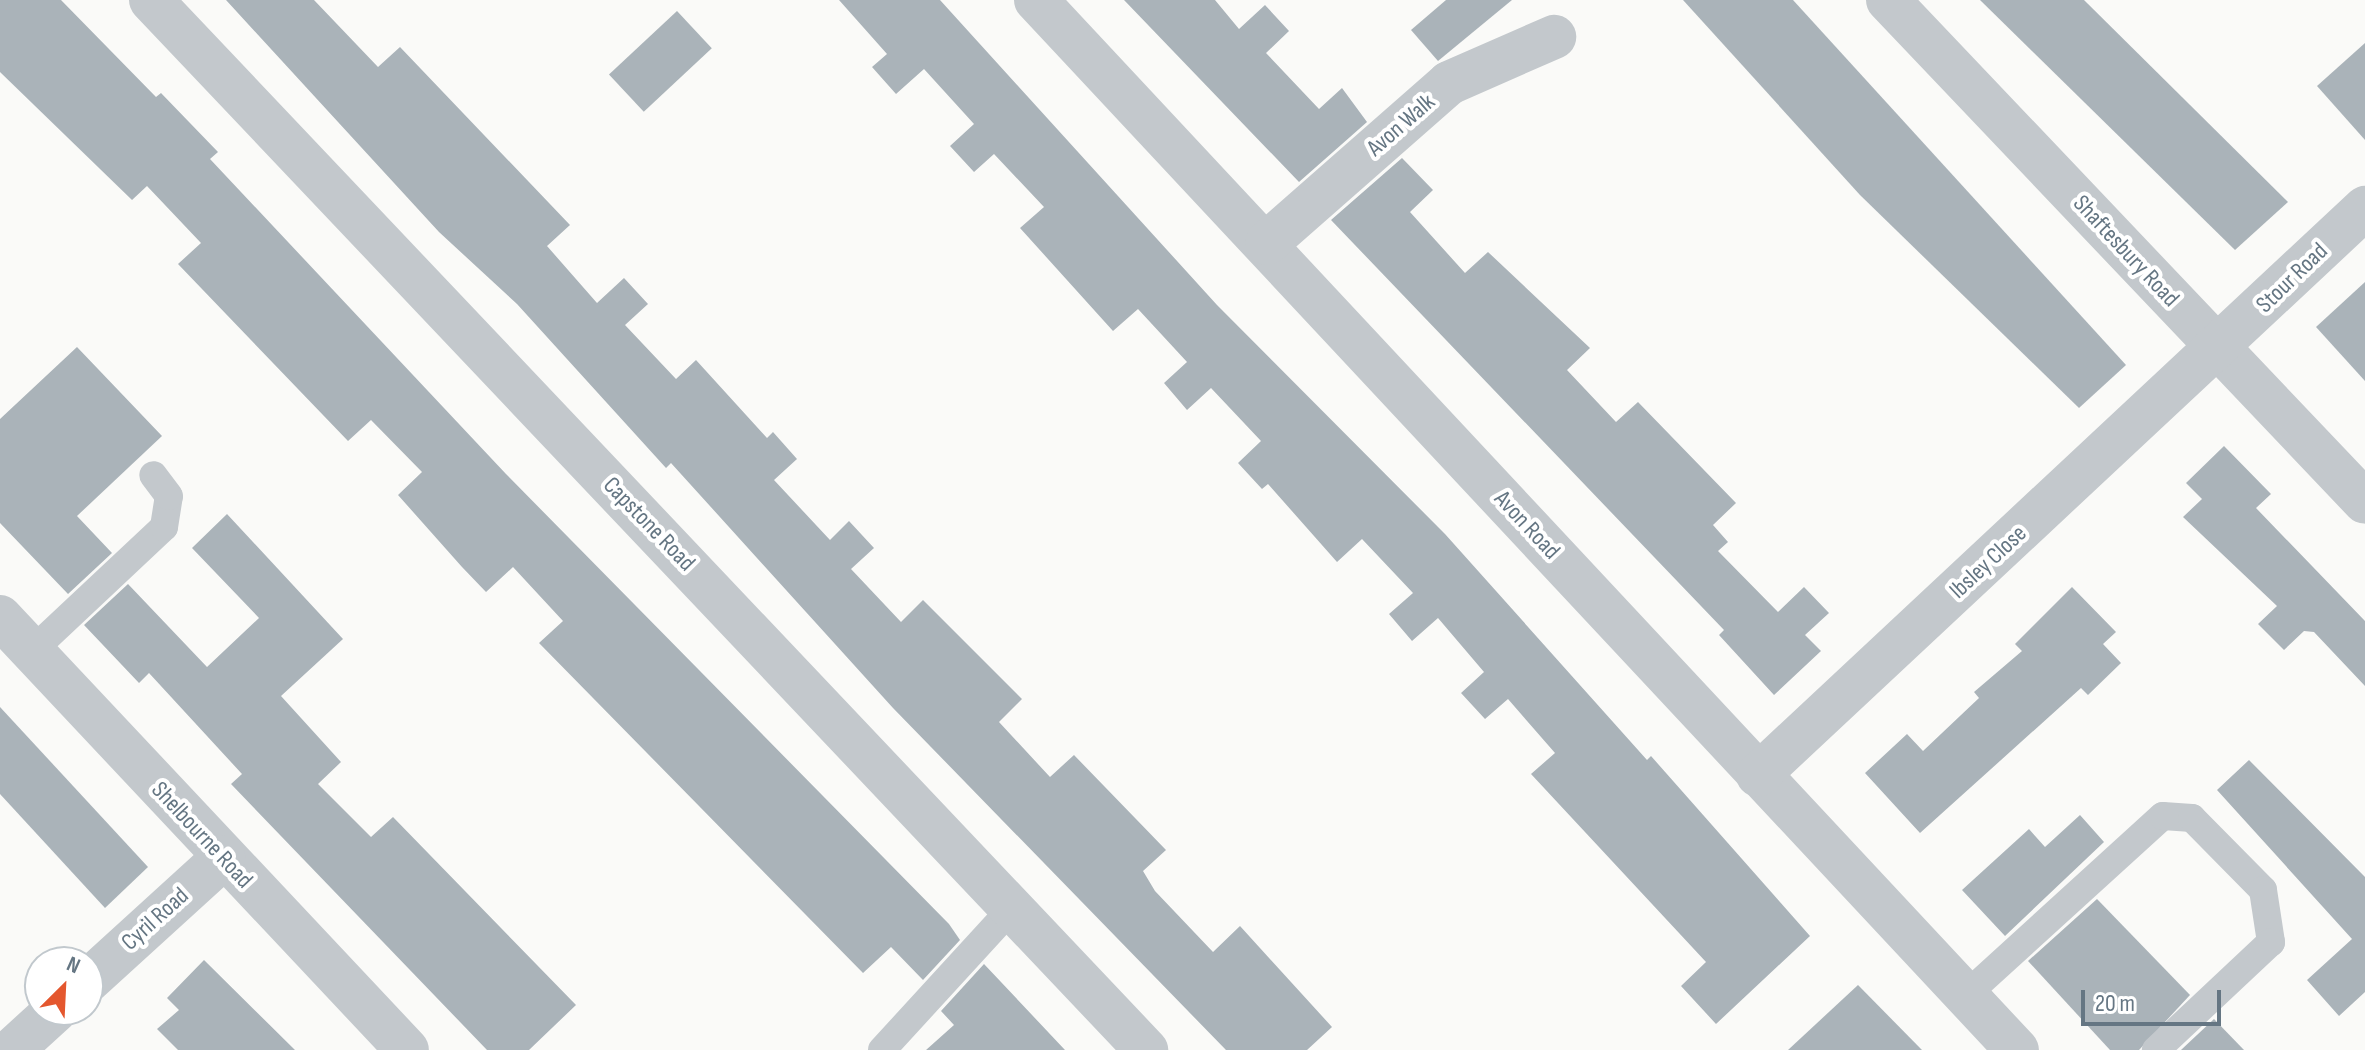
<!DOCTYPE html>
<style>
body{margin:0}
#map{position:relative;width:2365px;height:1050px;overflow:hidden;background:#fafaf8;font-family:"Sofia Sans Condensed",sans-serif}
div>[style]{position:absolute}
.building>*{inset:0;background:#aab3b9;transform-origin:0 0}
.service>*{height:28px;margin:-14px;padding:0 14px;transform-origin:14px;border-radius:14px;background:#c3c8cc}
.minor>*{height:44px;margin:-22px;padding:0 22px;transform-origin:22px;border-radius:22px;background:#c3c8cc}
span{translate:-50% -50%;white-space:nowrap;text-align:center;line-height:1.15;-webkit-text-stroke:8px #fff;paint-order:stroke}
.street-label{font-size:24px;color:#657683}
.north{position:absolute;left:24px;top:946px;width:80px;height:80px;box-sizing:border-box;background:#fff;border:2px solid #c1c8cd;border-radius:50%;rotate:24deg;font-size:22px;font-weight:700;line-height:32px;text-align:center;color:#657683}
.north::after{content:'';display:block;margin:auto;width:28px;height:36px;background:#e4572e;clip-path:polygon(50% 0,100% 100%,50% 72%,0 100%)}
.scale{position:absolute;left:2081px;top:990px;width:140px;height:36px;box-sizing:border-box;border:4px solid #657683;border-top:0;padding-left:10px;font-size:24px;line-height:28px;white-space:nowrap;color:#657683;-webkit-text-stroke:6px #fff;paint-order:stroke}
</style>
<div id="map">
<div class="building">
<div style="clip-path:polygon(0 0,61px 0,156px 97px,161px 93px,218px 152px,210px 159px,506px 474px,949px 924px,960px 940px,923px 980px,891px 947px,863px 973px,539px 643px,563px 621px,513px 567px,486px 592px,462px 567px,398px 495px,422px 472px,371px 420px,348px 441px,178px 264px,201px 243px,147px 186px,132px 200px,0 72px)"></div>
<div style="clip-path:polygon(226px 0,314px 0,378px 67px,400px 47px,570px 225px,547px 246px,597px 303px,624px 278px,648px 304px,625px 325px,676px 379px,696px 360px,767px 438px,773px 432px,797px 459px,774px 480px,830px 540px,849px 521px,874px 548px,851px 569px,901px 622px,923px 600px,1022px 699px,999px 722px,1050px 777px,1074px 755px,1166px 850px,1143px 871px,1155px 891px,1213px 952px,1240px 926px,1332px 1027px,1307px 1050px,1226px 1050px,893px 708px,671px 463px,666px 468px,517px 304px,439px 232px)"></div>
<div style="clip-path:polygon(839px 0,940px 0,1217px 305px,1445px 534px,1647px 760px,1651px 756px,1810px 936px,1716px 1024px,1681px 986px,1706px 962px,1531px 774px,1555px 753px,1508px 699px,1485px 719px,1461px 693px,1484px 672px,1438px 618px,1412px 641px,1389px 614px,1413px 593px,1362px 539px,1337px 562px,1268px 484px,1262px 489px,1238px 463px,1261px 441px,1211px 388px,1187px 410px,1164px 383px,1187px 362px,1138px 309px,1113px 331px,1020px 228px,1044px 207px,994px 154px,974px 172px,950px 146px,974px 124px,924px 69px,896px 94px,872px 67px,887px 54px)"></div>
<div style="clip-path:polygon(1124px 0,1215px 0,1239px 29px,1265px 5px,1289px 31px,1266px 53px,1319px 109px,1342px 88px,1367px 122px,1299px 182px)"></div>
<div style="clip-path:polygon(1446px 0,1512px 0,1438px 61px,1411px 30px)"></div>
<div style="clip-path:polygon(1683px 0,1793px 0,2126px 365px,2079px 408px,1860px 195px)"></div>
<div style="clip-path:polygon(1980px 0,2084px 0,2288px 202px,2235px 250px)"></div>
<div style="left:677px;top:11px;width:51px;height:93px;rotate:47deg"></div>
<div style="clip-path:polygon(2365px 43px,2365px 140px,2317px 86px)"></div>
<div style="clip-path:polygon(1402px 158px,1433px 190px,1410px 212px,1465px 273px,1488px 252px,1590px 348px,1567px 370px,1616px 422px,1638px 402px,1736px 503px,1713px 525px,1728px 542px,1718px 551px,1778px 612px,1804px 587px,1829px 613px,1805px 635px,1821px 651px,1774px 695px,1719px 635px,1724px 630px,1331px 220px)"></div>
<div style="clip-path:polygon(2365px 282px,2365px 381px,2316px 327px)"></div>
<div style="clip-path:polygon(77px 347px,162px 436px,77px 516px,112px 553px,68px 594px,0 523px,0 419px)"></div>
<div style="clip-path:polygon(2224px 446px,2271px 494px,2256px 508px,2365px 621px,2365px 686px,2314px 632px,2304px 631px,2284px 650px,2258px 624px,2277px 606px,2183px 517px,2202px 499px,2186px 483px)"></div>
<div style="clip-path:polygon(227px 514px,343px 639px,281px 696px,341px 762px,318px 784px,371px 837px,393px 817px,576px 1005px,529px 1050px,487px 1050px,231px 784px,242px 774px,149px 673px,139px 683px,84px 625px,128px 584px,207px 667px,259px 618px,192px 548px)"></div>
<div style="clip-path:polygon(2072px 587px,2116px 632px,2103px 644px,2121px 663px,2088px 695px,2081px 688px,1920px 833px,1865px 773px,1907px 734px,1923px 751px,1979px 698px,1974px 692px,2022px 651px,2015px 644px)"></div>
<div style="clip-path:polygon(0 707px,148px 867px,105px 908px,0 794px)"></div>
<div style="clip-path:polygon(2249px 760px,2365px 877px,2365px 992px,2339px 1016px,2307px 980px,2352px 939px,2217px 790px)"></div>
<div style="clip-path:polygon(2080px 815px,2104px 842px,2005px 936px,1962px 890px,2029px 829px,2045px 847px)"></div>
<div style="clip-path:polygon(2097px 899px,2190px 995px,2139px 1050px,2110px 1050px,2028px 961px)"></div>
<div style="clip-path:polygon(204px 960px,295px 1050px,178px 1050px,157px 1029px,179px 1010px,167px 998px)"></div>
<div style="clip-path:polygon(984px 964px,1065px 1050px,926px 1050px,954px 1025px,941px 1011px)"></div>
<div style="clip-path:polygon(1858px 985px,1922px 1050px,1788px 1050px)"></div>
<div style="clip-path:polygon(2214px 1019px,2244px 1050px,2181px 1050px)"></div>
</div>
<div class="service">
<div style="left:32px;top:651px;width:181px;rotate:-43.2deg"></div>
<div style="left:164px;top:527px;width:31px;rotate:-81deg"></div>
<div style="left:169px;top:496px;width:26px;rotate:-127deg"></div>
<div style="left:1966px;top:995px;width:266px;rotate:-42.3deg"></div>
<div style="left:2163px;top:816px;width:29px;rotate:4deg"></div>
<div style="left:2192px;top:818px;width:101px;rotate:45.4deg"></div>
<div style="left:2263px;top:890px;width:53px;rotate:81.3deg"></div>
<div style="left:2271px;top:942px;width:158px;rotate:136.8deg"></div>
<div style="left:882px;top:1050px;width:194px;rotate:-47.5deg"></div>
</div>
<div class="minor">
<div style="left:151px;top:0;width:1447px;rotate:46.54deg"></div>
<div style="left:1036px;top:0;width:1437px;rotate:46.95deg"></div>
<div style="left:1888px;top:0;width:692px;rotate:46.46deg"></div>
<div style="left:1267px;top:243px;width:242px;rotate:-41.3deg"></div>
<div style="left:1449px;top:83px;width:115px;rotate:-23.7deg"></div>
<div style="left:0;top:617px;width:594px;rotate:46.77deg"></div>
<div style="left:1758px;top:775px;width:831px;rotate:-43.05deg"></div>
<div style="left:88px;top:981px;width:183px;rotate:-42.3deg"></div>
<div style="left:12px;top:1050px;width:59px;rotate:-42.3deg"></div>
</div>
<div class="street-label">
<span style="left:1401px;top:125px;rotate:-41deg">Avon Walk</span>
<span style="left:2126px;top:251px;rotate:47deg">Shaftesbury Road</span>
<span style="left:2292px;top:278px;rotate:-44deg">Stour Road</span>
<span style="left:649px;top:524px;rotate:46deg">Capstone Road</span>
<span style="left:1527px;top:525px;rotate:47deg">Avon Road</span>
<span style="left:1988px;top:562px;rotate:-43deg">Ibsley Close</span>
<span style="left:202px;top:835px;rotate:47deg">Shelbourne Road</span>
<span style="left:155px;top:919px;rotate:-42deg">Cyril Road</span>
</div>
<div class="north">N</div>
<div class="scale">20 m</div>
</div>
